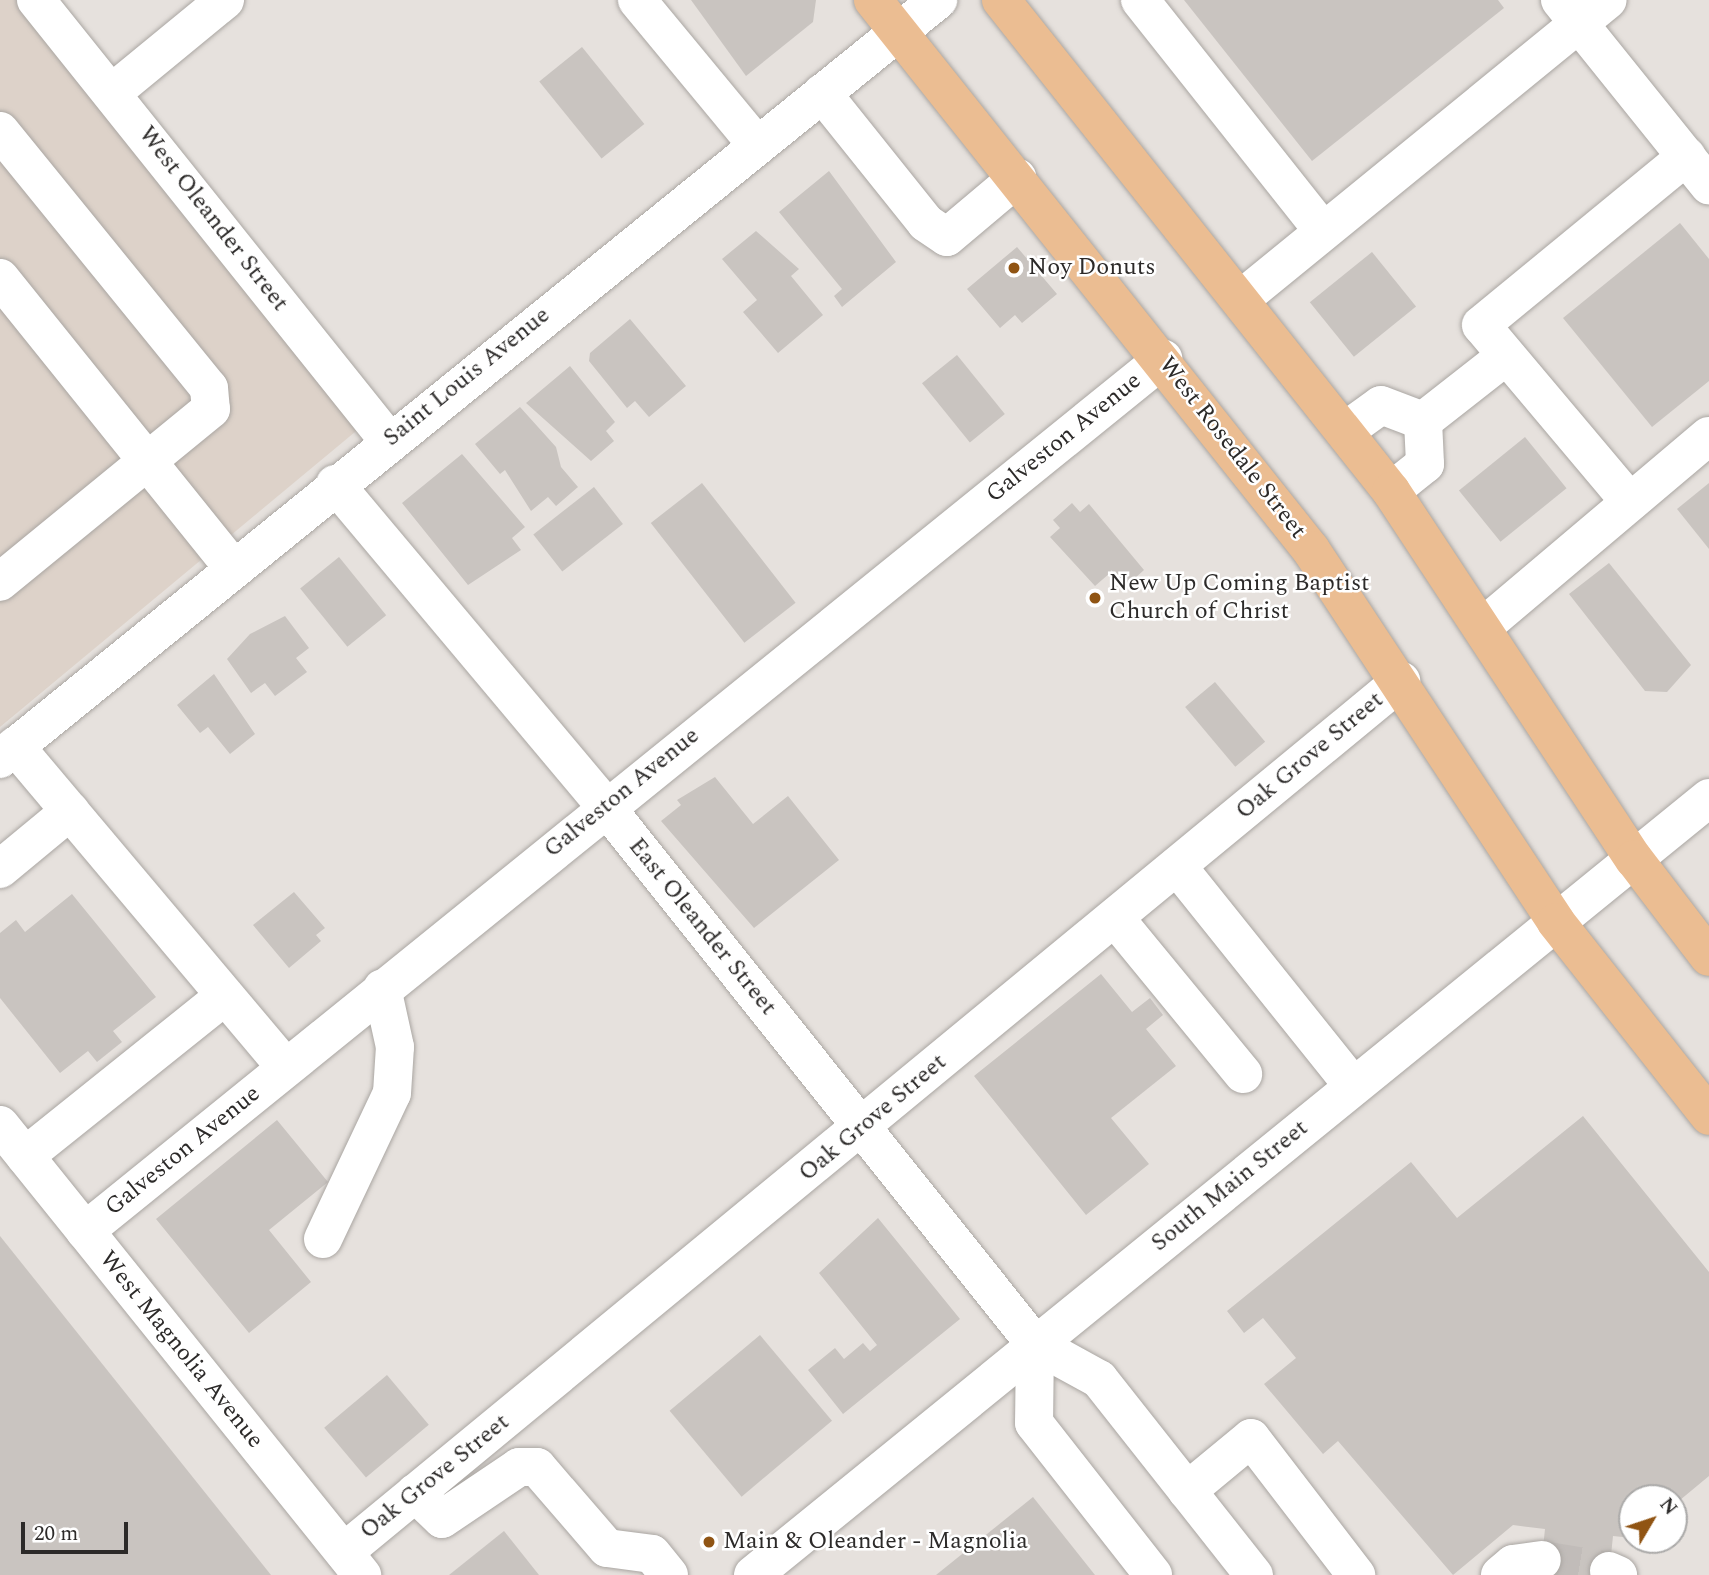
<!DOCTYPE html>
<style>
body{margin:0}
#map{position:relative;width:1709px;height:1575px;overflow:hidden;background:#e6e1dd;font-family:Spectral,serif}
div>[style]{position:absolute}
.built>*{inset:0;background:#ddd2c9}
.building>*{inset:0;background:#c9c4c0;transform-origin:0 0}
.minor-tunnel>*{height:38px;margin-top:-19px;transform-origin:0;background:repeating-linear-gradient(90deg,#c1bcb9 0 38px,transparent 0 57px)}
.roads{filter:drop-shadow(0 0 2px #aaa6a2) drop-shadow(0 0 2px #aaa6a2)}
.minor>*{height:38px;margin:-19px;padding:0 19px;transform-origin:19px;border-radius:19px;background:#fff}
.major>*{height:38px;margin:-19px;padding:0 19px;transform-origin:19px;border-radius:19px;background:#ebbd92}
.dots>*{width:19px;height:19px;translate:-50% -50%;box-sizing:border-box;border:4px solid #fff;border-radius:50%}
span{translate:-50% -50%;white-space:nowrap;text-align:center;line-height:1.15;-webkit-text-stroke:5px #fff;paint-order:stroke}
.street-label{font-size:24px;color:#2c2a29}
.poi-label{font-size:24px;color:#2c2a29}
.left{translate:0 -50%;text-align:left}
.north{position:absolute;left:1618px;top:1484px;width:70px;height:70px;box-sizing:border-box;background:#fff;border:2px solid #abaaa9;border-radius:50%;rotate:51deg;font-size:19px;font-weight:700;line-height:28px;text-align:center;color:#2c2a29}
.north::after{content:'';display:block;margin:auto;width:24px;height:32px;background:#905413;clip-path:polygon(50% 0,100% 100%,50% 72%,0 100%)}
.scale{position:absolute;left:21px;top:1522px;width:107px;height:32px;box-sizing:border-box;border:4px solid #2c2a29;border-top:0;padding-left:9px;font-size:21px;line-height:24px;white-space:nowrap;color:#2c2a29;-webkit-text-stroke:5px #fff;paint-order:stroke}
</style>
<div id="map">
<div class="built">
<div style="clip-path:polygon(0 0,16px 0,361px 427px,0 727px)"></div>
</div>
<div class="building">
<div style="clip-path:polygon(691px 0,816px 0,813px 22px,746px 76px)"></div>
<div style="clip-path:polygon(1184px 0,1498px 0,1504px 8px,1312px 161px)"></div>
<div style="left:582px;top:47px;width:99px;height:55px;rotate:51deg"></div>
<div style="clip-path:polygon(829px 171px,896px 262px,842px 307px,834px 296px,842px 289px,779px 212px)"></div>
<div style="clip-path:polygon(1680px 223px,1709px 259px,1709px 381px,1652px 427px,1563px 318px)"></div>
<div style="clip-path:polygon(756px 231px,799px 269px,791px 276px,823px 315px,778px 353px,743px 312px,757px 300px,722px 259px)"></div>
<div style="clip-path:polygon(1017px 247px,1057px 294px,1022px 323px,1015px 315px,1000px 328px,967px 289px)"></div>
<div style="left:1372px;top:252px;width:70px;height:80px;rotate:51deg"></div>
<div style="clip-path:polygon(630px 319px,686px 386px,649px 417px,635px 401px,627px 408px,589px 361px,590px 353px)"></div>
<div style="left:957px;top:355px;width:76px;height:45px;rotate:51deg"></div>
<div style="clip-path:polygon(570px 366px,615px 422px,606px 431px,614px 441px,591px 461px,526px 403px)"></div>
<div style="clip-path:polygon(520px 407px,556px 447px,561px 467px,578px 487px,556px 506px,548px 497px,531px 511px,505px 470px,500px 474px,475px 444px)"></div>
<div style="left:1525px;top:437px;width:66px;height:85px;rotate:51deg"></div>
<div style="clip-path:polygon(462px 454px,525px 527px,512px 538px,521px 550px,468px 585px,402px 503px)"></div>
<div style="left:702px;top:483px;width:152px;height:65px;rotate:52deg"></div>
<div style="clip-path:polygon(1709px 483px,1709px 549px,1677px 509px)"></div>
<div style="left:594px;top:487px;width:47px;height:77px;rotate:52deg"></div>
<div style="clip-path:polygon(1072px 503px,1080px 512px,1089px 504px,1144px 570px,1123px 589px,1110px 573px,1095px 586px,1050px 537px,1060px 528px,1053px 520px)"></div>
<div style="left:339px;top:557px;width:75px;height:50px;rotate:51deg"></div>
<div style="clip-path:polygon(1609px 563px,1691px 665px,1667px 692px,1645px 691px,1569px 594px)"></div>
<div style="clip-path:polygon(285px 616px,309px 648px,296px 658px,307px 672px,275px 696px,265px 683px,251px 693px,227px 659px,250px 634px)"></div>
<div style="clip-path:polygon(214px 674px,255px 734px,230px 754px,208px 727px,200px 733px,177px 705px)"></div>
<div style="left:1215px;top:682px;width:78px;height:39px;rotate:50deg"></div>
<div style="clip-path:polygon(715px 777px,753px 824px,788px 796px,839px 860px,754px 928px,661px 821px,681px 805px,677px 800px)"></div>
<div style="clip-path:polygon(294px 892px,325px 928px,316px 935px,321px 941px,289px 968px,253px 925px)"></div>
<div style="clip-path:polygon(72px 894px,156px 997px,113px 1031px,122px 1042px,97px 1062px,88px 1051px,60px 1073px,0 998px,0 933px,16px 920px,25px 932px)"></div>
<div style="clip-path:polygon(1101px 974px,1132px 1012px,1150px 998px,1163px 1015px,1146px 1029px,1176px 1066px,1111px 1118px,1149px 1164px,1086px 1215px,974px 1076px)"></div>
<div style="clip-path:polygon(1583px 1116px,1709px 1272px,1709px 1476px,1674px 1505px,1674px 1498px,1632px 1498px,1632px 1538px,1613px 1536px,1609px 1575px,1540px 1575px,1545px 1529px,1513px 1525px,1453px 1575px,1338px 1441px,1323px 1454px,1264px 1384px,1296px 1358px,1263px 1318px,1244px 1333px,1227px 1311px,1411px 1162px,1457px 1218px)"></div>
<div style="clip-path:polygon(277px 1120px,328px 1182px,269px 1230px,311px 1282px,249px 1333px,156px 1219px)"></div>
<div style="clip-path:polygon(878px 1218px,960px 1319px,843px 1414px,808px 1370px,835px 1348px,844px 1359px,863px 1343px,870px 1351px,877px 1345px,819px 1273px)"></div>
<div style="clip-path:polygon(0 1236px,271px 1575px,0 1575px)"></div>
<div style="left:760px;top:1335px;width:112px;height:118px;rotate:50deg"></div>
<div style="left:387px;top:1375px;width:65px;height:82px;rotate:50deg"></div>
<div style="clip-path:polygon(1033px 1497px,1095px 1575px,936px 1575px)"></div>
<div style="clip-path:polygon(504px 1531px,539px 1575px,449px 1575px)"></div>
</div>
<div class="minor-tunnel">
<div style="left:1542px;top:1560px;width:68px;rotate:9.3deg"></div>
</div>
<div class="roads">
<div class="minor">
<div style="left:36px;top:0;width:563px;rotate:51.34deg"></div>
<div style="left:637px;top:0;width:188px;rotate:50.4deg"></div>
<div style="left:1140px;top:0;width:293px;rotate:51.6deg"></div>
<div style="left:1560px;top:0;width:238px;rotate:51.2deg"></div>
<div style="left:113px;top:92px;width:145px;rotate:-39.4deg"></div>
<div style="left:822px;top:93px;width:166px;rotate:51.3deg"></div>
<div style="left:926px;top:223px;width:25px;rotate:34deg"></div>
<div style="left:947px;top:237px;width:92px;rotate:-40.1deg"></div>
<div style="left:0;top:131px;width:331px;rotate:50.9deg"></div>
<div style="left:209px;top:388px;width:21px;rotate:85deg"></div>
<div style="left:211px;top:409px;width:273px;rotate:140.7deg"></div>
<div style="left:0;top:278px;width:372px;rotate:51.2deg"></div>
<div style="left:1241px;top:299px;width:473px;rotate:-39.2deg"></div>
<div style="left:1423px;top:421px;width:105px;rotate:-38.1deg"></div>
<div style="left:1345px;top:431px;width:44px;rotate:-35.8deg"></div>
<div style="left:1381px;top:405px;width:45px;rotate:20.9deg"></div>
<div style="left:1423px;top:421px;width:43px;rotate:87.3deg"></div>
<div style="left:1425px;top:464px;width:43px;rotate:141.5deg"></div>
<div style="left:335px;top:484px;width:420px;rotate:50deg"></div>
<div style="left:605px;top:806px;width:689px;rotate:51.37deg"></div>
<div style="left:1035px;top:1344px;width:73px;rotate:28.7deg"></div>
<div style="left:1099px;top:1379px;width:250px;rotate:51.7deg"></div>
<div style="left:1630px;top:502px;width:231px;rotate:-130.1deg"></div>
<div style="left:1481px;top:325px;width:266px;rotate:-39.4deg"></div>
<div style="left:1485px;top:625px;width:293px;rotate:-40.2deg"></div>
<div style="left:15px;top:746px;width:419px;rotate:49.9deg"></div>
<div style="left:0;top:759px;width:1207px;rotate:-38.98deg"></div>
<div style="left:1177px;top:866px;width:282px;rotate:51.3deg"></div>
<div style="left:0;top:869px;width:91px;rotate:-39.6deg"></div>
<div style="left:1115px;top:918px;width:202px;rotate:50.6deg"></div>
<div style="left:0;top:1125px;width:578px;rotate:51.19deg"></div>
<div style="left:25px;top:1156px;width:256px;rotate:-38.7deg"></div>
<div style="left:85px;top:1231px;width:1387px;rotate:-38.97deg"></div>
<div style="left:323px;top:1239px;width:161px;rotate:-64.7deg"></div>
<div style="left:392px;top:1093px;width:46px;rotate:-86.3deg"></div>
<div style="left:395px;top:1047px;width:60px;rotate:-102.4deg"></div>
<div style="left:1035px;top:1344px;width:79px;rotate:90.7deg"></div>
<div style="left:1034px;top:1423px;width:193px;rotate:51.9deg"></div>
<div style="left:1187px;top:1491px;width:83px;rotate:-39.6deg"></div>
<div style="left:1251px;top:1438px;width:173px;rotate:52.5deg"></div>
<div style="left:415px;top:1493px;width:37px;rotate:44deg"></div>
<div style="left:442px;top:1519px;width:93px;rotate:-34deg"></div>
<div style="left:519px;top:1467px;width:18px"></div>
<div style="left:537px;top:1467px;width:107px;rotate:49.2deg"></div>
<div style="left:607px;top:1548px;width:45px;rotate:7.6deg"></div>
<div style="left:652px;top:1554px;width:27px;rotate:51deg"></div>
<div style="left:344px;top:1552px;width:1370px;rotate:-39.49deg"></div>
<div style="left:1609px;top:1571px;width:10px;rotate:24deg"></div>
<div style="left:753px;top:1575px;width:1232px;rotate:-39.1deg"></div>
<div style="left:1500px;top:1575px;width:17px;rotate:-40deg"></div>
<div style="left:1513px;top:1564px;width:29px;rotate:-8deg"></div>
</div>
<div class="major">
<div style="left:873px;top:0;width:703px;rotate:51.47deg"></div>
<div style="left:1311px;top:550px;width:445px;rotate:56.6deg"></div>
<div style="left:1556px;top:922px;width:247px;rotate:51.7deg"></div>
<div style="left:1001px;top:0;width:627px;rotate:51.54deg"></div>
<div style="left:1391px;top:491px;width:441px;rotate:56.6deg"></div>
<div style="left:1634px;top:859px;width:123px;rotate:52.6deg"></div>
</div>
</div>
<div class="dots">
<div style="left:1014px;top:268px;background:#905413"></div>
<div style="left:1095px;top:598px;background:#905413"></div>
<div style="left:709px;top:1542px;background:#905413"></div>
</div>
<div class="street-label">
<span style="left:213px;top:219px;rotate:52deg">West Oleander Street</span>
<span style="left:467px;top:377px;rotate:-39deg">Saint Louis Avenue</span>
<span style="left:1064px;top:438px;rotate:-39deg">Galveston Avenue</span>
<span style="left:1232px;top:448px;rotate:52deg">West Rosedale Street</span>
<span style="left:1310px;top:756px;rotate:-40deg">Oak Grove Street</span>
<span style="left:622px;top:793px;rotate:-39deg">Galveston Avenue</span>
<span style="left:702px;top:927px;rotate:51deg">East Oleander Street</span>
<span style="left:873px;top:1118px;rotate:-40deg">Oak Grove Street</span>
<span style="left:183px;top:1151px;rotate:-39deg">Galveston Avenue</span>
<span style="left:1230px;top:1186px;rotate:-39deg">South Main Street</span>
<span style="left:181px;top:1350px;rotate:51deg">West Magnolia Avenue</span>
<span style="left:435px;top:1477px;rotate:-39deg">Oak Grove Street</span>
</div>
<div class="poi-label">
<span class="left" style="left:1028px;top:268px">Noy Donuts</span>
<span class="left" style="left:1109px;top:598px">New Up Coming Baptist<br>Church of Christ</span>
<span class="left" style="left:723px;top:1542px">Main &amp; Oleander - Magnolia</span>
</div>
<div class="north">N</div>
<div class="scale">20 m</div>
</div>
